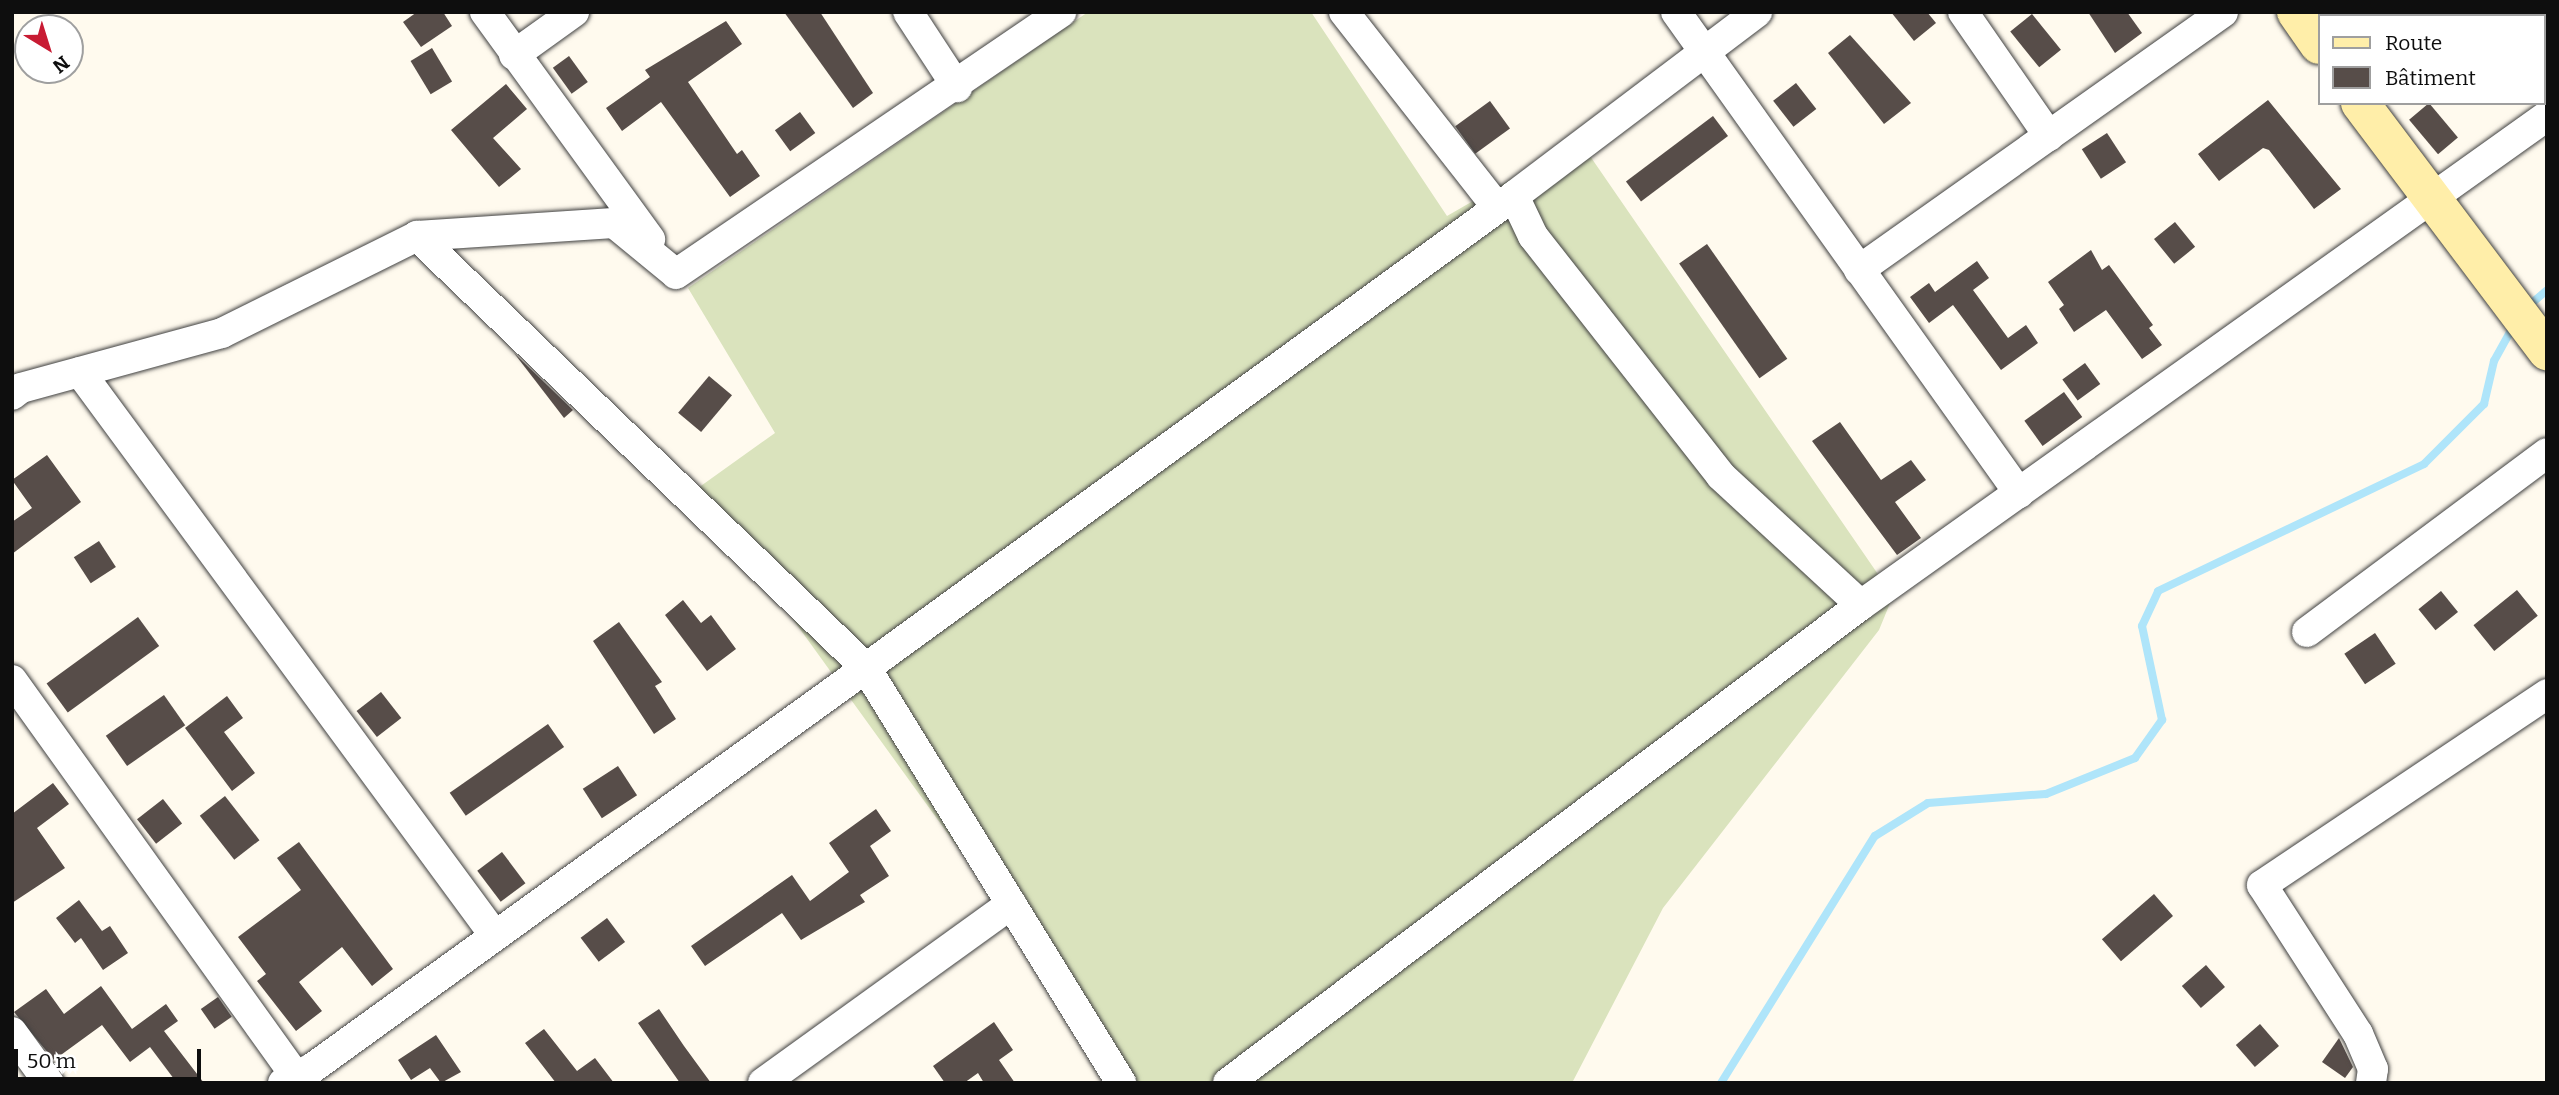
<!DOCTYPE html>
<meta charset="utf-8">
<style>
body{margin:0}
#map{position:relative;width:2559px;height:1095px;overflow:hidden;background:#fffaee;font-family:Bitter,serif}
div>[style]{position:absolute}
.cemetery>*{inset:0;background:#dae3bd}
.stream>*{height:8px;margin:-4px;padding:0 4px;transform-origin:4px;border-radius:4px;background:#afe5fa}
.building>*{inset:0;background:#574d49;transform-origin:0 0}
.roads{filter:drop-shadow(0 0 2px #414141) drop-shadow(0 0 2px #414141)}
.street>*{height:30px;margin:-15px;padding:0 15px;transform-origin:15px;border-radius:15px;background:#fff}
.secondary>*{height:38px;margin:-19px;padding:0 19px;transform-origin:19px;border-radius:19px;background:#ffeea9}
span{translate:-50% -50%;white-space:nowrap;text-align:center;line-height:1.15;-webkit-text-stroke:7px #fff;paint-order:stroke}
.frame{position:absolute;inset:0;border:14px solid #0e0e0e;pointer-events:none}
.legend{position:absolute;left:2318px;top:14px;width:228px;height:91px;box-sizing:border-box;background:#fff;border:2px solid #9f9f9f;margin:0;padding:9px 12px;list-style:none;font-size:21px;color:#0e0e0e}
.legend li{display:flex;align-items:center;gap:14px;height:35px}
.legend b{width:35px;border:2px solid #9f9f9f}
.north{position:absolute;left:14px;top:14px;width:70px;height:70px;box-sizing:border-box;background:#fff;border:2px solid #9f9f9f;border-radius:50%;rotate:142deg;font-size:19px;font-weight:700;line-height:28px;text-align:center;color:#0e0e0e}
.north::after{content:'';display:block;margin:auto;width:24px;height:32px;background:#c81b33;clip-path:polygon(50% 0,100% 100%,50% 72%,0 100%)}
.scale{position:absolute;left:14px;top:1049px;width:187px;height:32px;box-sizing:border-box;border:4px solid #0e0e0e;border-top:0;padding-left:9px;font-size:21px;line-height:24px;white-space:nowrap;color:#0e0e0e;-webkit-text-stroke:5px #fff;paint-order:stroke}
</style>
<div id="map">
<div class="cemetery">
<div style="clip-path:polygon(1088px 12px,1311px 12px,1447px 216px,1579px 140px,1893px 596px,1879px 630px,1663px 908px,1572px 1083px,1128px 1083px,698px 488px,775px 433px,688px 288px)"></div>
</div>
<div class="stream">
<div style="left:2527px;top:307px;width:26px;rotate:-40deg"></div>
<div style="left:1721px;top:1083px;width:291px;rotate:-58.1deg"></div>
<div style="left:1875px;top:836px;width:62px;rotate:-31.9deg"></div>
<div style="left:1928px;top:803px;width:118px;rotate:-4.4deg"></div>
<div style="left:2046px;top:794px;width:96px;rotate:-22deg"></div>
<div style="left:2135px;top:758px;width:47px;rotate:-54.6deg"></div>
<div style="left:2162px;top:720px;width:96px;rotate:-102deg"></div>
<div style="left:2142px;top:626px;width:38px;rotate:-65deg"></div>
<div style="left:2158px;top:591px;width:295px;rotate:-25.5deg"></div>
<div style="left:2424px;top:464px;width:85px;rotate:-45deg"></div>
<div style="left:2484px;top:404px;width:44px;rotate:-76.9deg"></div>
<div style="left:2494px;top:361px;width:39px;rotate:-61deg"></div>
</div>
<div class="building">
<div style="clip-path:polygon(417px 12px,443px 12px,452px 26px,421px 47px,403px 22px)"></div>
<div style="clip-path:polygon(784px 12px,820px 12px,873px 93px,853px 108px)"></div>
<div style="clip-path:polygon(1891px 12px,1927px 12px,1936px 23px,1914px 41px)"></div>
<div style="clip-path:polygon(2088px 12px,2127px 12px,2142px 33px,2115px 53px)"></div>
<div style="left:2032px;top:14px;width:46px;height:28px;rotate:51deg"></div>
<div style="clip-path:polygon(726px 21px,742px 44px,688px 82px,737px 154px,742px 150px,760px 176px,730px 197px,661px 102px,622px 131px,606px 108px,650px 77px,645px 70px)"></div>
<div style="clip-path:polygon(1850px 35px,1911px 103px,1884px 124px,1828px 53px)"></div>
<div style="left:432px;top:48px;width:39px;height:25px;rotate:59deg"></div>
<div style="left:569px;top:56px;width:32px;height:20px;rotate:54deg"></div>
<div style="left:1796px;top:83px;width:33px;height:29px;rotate:52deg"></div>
<div style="clip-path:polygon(506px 84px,527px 109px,493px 138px,521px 169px,499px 187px,451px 130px)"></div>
<div style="clip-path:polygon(2268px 100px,2341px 189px,2314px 209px,2269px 150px,2263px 148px,2219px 181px,2198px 154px)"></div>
<div style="left:1490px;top:101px;width:34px;height:43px;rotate:54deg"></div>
<div style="left:2429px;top:103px;width:45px;height:26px;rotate:50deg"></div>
<div style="left:800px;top:112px;width:26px;height:31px;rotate:54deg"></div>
<div style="left:1713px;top:116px;width:25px;height:109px;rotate:53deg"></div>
<div style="left:2107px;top:133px;width:35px;height:30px;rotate:57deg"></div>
<div style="left:2175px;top:222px;width:32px;height:27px;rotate:51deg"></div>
<div style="left:1707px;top:244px;width:140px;height:34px;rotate:55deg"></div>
<div style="clip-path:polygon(2091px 250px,2102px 270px,2109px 265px,2153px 325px,2149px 328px,2162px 345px,2142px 359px,2106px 310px,2074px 332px,2059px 309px,2064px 305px,2048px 282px)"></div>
<div style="clip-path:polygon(1977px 261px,1989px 278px,1973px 290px,2008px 338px,2026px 325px,2038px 343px,2001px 370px,1953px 305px,1929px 323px,1910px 297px,1929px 283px,1935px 292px)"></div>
<div style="clip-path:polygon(514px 353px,573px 410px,564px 418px)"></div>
<div style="left:2085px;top:363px;width:26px;height:28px;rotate:54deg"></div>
<div style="left:709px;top:376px;width:30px;height:48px;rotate:40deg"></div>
<div style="left:2064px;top:392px;width:31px;height:49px;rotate:54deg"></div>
<div style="clip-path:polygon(1840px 422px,1881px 480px,1911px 460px,1926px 480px,1895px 502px,1921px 538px,1897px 555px,1812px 441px)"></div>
<div style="clip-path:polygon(47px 455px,81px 502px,12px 554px,12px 522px,32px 508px,12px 480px)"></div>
<div style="left:99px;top:541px;width:31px;height:30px;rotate:57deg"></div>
<div style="left:2517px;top:590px;width:33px;height:56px;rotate:51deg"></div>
<div style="left:2441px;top:591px;width:27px;height:29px;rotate:51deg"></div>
<div style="clip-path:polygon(683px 600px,701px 623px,711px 615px,736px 649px,707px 671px,665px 615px)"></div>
<div style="left:138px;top:617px;width:36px;height:113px;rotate:54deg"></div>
<div style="clip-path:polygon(619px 622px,662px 682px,655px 686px,676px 719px,654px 734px,593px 641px)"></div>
<div style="left:2375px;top:633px;width:37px;height:37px;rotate:56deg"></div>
<div style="left:381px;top:692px;width:33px;height:31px;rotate:52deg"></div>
<div style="left:164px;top:695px;width:37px;height:71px;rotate:55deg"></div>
<div style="clip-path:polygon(227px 696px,243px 718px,224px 732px,255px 773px,232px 791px,185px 728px)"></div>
<div style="left:548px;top:724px;width:28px;height:120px;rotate:55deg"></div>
<div style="left:618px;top:766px;width:35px;height:42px;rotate:57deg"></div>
<div style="clip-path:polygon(53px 783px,69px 804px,37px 828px,65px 868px,12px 903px,12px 814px)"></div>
<div style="left:225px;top:796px;width:56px;height:32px;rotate:52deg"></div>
<div style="left:163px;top:799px;width:31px;height:33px;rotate:52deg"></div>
<div style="clip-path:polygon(876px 809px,891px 831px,870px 846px,889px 876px,860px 895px,865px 902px,801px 940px,782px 913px,705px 966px,691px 946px,792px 875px,810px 901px,849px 872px,829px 843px)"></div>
<div style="clip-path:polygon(299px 842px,393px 969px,372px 986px,342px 947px,299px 982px,322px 1011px,296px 1031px,257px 981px,266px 974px,238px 937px,301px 890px,277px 858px)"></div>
<div style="left:502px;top:852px;width:39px;height:31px;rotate:53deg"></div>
<div style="left:2154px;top:894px;width:29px;height:69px;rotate:49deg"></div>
<div style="clip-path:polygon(79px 900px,102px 931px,110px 926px,128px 953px,103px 970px,81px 938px,75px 943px,56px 918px)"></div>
<div style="left:607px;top:918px;width:30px;height:33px;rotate:53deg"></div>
<div style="left:2206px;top:965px;width:29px;height:32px;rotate:49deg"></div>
<div style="clip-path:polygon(101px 986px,132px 1029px,166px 1004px,178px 1021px,164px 1031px,204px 1083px,177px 1083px,150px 1047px,130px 1062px,102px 1025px,54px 1060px,14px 1012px,46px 989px,64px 1014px)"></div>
<div style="left:218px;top:997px;width:24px;height:21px;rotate:55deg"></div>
<div style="clip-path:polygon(659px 1009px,684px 1046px,711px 1083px,680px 1083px,638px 1023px)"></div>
<div style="clip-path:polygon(994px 1022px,1013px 1050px,999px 1060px,1015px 1083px,984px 1083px,978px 1073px,964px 1083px,945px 1083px,933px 1066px)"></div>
<div style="left:2260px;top:1024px;width:29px;height:32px;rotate:49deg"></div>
<div style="clip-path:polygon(544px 1029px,577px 1071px,595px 1058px,614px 1083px,556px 1083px,525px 1043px)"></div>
<div style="clip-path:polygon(436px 1035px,461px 1072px,441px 1083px,430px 1068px,411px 1080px,398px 1060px)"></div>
<div style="clip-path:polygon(2339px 1038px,2353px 1067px,2345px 1078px,2322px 1062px)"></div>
</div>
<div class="roads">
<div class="street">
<div style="left:485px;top:12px;width:281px;rotate:54deg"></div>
<div style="left:908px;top:12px;width:90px;rotate:56.8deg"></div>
<div style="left:1344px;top:12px;width:248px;rotate:51.9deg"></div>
<div style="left:1676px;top:12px;width:591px;rotate:54.51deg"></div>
<div style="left:1963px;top:12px;width:151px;rotate:55.3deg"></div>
<div style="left:514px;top:55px;width:74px;rotate:-35.6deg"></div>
<div style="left:1514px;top:196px;width:44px;rotate:64.6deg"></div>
<div style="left:1533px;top:236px;width:305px;rotate:51.9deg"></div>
<div style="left:1721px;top:476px;width:190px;rotate:42.7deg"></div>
<div style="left:417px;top:236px;width:623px;rotate:43.89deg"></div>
<div style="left:866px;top:668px;width:487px;rotate:58.4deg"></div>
<div style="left:1859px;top:270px;width:446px;rotate:-35.3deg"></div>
<div style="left:676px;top:274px;width:466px;rotate:-34.2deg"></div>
<div style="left:80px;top:372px;width:700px;rotate:53.65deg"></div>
<div style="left:12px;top:395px;width:11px;rotate:-38deg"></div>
<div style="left:21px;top:388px;width:208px;rotate:-15.3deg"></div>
<div style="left:222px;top:333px;width:218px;rotate:-26.4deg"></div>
<div style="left:417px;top:236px;width:197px;rotate:-3.8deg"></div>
<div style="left:614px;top:223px;width:80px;rotate:39.4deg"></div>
<div style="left:2307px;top:632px;width:299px;rotate:-36.7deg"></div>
<div style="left:12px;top:680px;width:496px;rotate:54.4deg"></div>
<div style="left:12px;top:1032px;width:63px;rotate:54deg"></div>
<div style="left:283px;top:1083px;width:31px;rotate:-27deg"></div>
<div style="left:311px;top:1069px;width:685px;rotate:-35.85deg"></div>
<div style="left:866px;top:668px;width:802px;rotate:-36.07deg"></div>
<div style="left:1514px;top:196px;width:305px;rotate:-37.1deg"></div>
<div style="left:763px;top:1083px;width:306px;rotate:-35.8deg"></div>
<div style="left:1228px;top:1083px;width:793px;rotate:-37.06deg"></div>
<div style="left:1861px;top:605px;width:842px;rotate:-35.48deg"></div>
<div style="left:2371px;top:1083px;width:14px;rotate:-82deg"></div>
<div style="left:2373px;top:1069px;width:38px;rotate:-113deg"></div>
<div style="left:2358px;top:1034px;width:177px;rotate:-122.8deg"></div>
<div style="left:2262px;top:885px;width:343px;rotate:-33.8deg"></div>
</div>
<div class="secondary">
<div style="left:2296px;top:12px;width:40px;rotate:55.1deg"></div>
<div style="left:2360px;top:103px;width:311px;rotate:53deg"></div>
</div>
</div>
<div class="frame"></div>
<ul class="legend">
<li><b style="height:9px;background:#ffeea9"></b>Route</li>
<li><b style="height:19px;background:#574d49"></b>Bâtiment</li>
</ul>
<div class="north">N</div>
<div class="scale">50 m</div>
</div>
